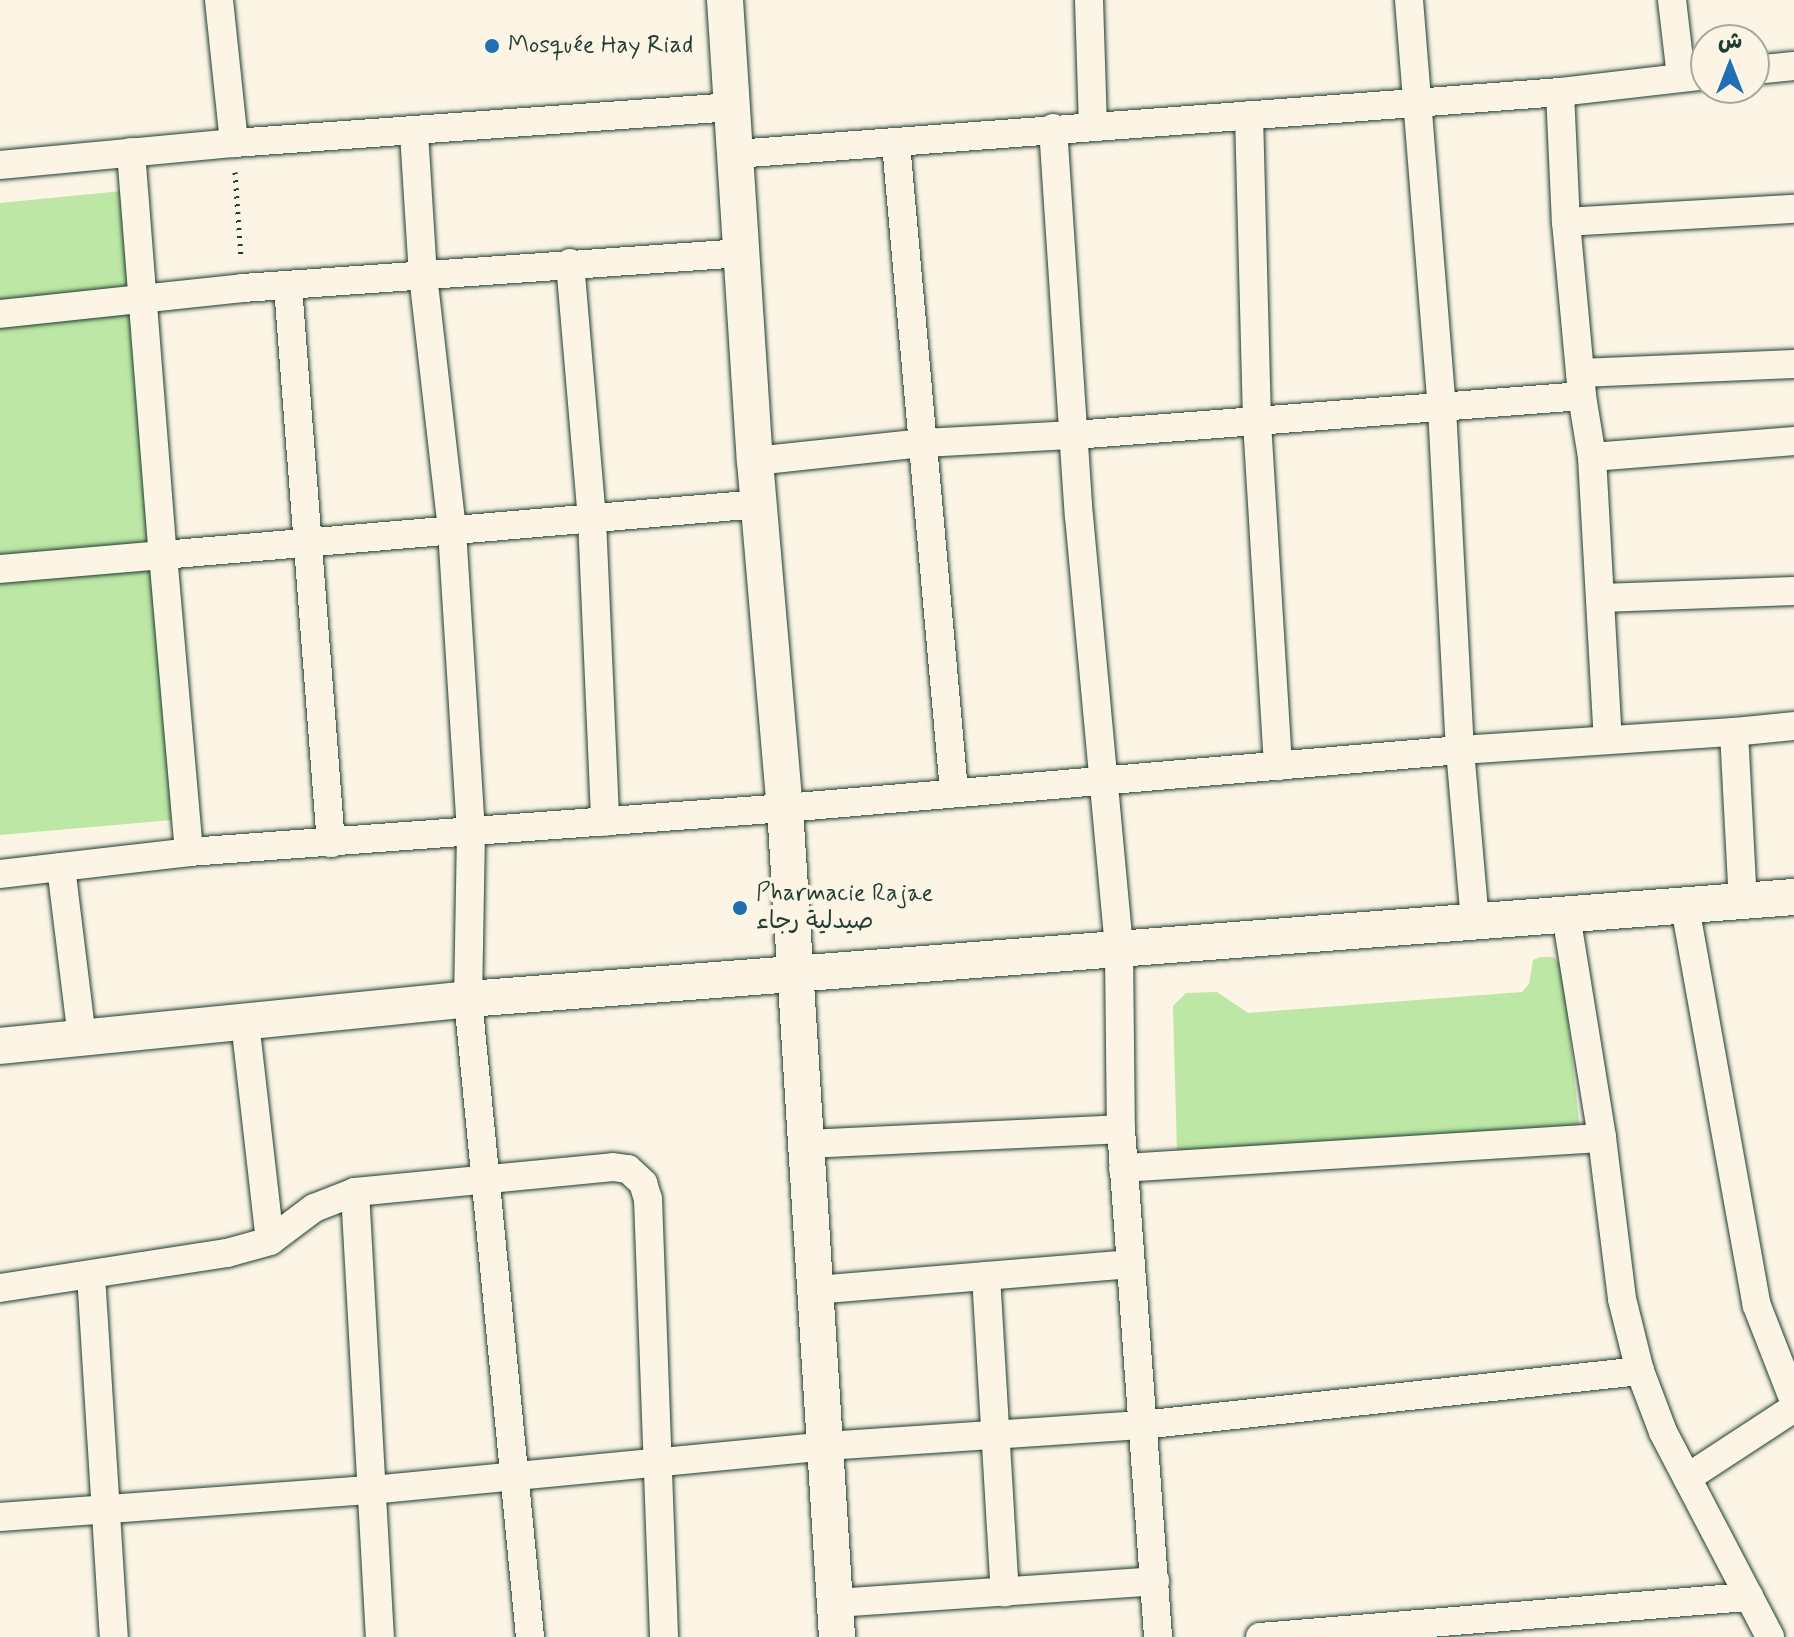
<!DOCTYPE html>
<meta charset="utf-8">
<style>
body{margin:0}
#map{position:relative;width:1794px;height:1637px;overflow:hidden;background:#fcf5e5;font-family:Mynerve,"Playpen Sans Arabic",sans-serif}
div>[style]{position:absolute}
.green>*{inset:0;background:#bce7a4}
.path>*{height:5px;margin-top:-2.5px;transform-origin:0;background:repeating-linear-gradient(90deg,#1f3d34 0 2px,transparent 0 8px)}
.roads{filter:drop-shadow(0 0 2px #1f3d34) drop-shadow(0 0 2px #1f3d34)}
.minor>*{height:28px;margin:-14px;padding:0 14px;transform-origin:14px;border-radius:14px;background:#fcf5e5}
.tertiary>*{height:36px;margin:-18px;padding:0 18px;transform-origin:18px;border-radius:18px;background:#fcf5e5}
.dots>*{width:22px;height:22px;translate:-50% -50%;box-sizing:border-box;border:4px solid #fcf5e5;border-radius:50%}
span{translate:-50% -50%;white-space:nowrap;text-align:center;line-height:1.15;-webkit-text-stroke:8px #fcf5e5;paint-order:stroke}
.poi-label{font-size:24px;color:#1f3d34}
.left{translate:0 -50%;text-align:left}
.north{position:absolute;left:1690px;top:24px;width:80px;height:80px;box-sizing:border-box;background:#fcf5e5;border:2px solid #a4ab9e;border-radius:50%;rotate:0deg;font-size:22px;font-weight:700;line-height:32px;text-align:center;color:#1f3d34}
.north::after{content:'';display:block;margin:auto;width:28px;height:36px;background:#1f6fb2;clip-path:polygon(50% 0,100% 100%,50% 72%,0 100%)}
</style>
<div id="map">
<div class="green">
<div style="clip-path:polygon(132px 190px,184px 819px,0 835px,0 203px)"></div>
<div style="clip-path:polygon(1540px 957px,1553px 957px,1562px 965px,1580px 1130px,1177px 1153px,1173px 1006px,1186px 993px,1217px 992px,1248px 1013px,1522px 992px,1529px 984px,1533px 960px)"></div>
</div>
<div class="path">
<div style="left:235px;top:172px;width:85px;rotate:86deg"></div>
</div>
<div class="roads">
<div class="minor">
<div style="left:219px;top:0;width:144px;rotate:84deg"></div>
<div style="left:1089px;top:0;width:126px;rotate:88.2deg"></div>
<div style="left:1409px;top:0;width:409px;rotate:85.4deg"></div>
<div style="left:1442px;top:408px;width:342px;rotate:87deg"></div>
<div style="left:1460px;top:750px;width:173px;rotate:85deg"></div>
<div style="left:1672px;top:0;width:78px;rotate:83.3deg"></div>
<div style="left:1754px;top:70px;width:40px;rotate:-5.7deg"></div>
<div style="left:1560px;top:92px;width:130px;rotate:87.4deg"></div>
<div style="left:1566px;top:222px;width:175px;rotate:84.7deg"></div>
<div style="left:1582px;top:396px;width:62px;rotate:80.7deg"></div>
<div style="left:1592px;top:457px;width:283px;rotate:86.8deg"></div>
<div style="left:1249px;top:115px;width:307px;rotate:88.5deg"></div>
<div style="left:1257px;top:422px;width:345px;rotate:86.5deg"></div>
<div style="left:1053px;top:128px;width:389px;rotate:86.2deg"></div>
<div style="left:1079px;top:516px;width:436px;rotate:84.7deg"></div>
<div style="left:1119px;top:950px;width:179px;rotate:89.4deg"></div>
<div style="left:1121px;top:1129px;width:509px;rotate:85.83deg"></div>
<div style="left:414px;top:133px;width:142px;rotate:86.4deg"></div>
<div style="left:423px;top:275px;width:257px;rotate:83.5deg"></div>
<div style="left:452px;top:530px;width:302px;rotate:86.4deg"></div>
<div style="left:471px;top:831px;width:168px;rotate:91deg"></div>
<div style="left:468px;top:999px;width:641px;rotate:84.45deg"></div>
<div style="left:896px;top:144px;width:650px;rotate:84.88deg"></div>
<div style="left:131px;top:152px;width:404px;rotate:85.5deg"></div>
<div style="left:163px;top:555px;width:598px;rotate:-4.89deg"></div>
<div style="left:736px;top:154px;width:826px;rotate:-4.3deg"></div>
<div style="left:1560px;top:92px;width:147px;rotate:-6.6deg"></div>
<div style="left:0;top:165px;width:235px;rotate:-5.4deg"></div>
<div style="left:234px;top:143px;width:500px;rotate:-4.13deg"></div>
<div style="left:1566px;top:222px;width:228px;rotate:-3.3deg"></div>
<div style="left:570px;top:263px;width:257px;rotate:85.1deg"></div>
<div style="left:592px;top:519px;width:303px;rotate:87.5deg"></div>
<div style="left:288px;top:287px;width:558px;rotate:85.58deg"></div>
<div style="left:0;top:314px;width:244px;rotate:-6.1deg"></div>
<div style="left:243px;top:288px;width:500px;rotate:-4.01deg"></div>
<div style="left:1580px;top:373px;width:214px;rotate:-2.4deg"></div>
<div style="left:1592px;top:457px;width:203px;rotate:-4.5deg"></div>
<div style="left:755px;top:461px;width:170px;rotate:-6.1deg"></div>
<div style="left:924px;top:443px;width:150px;rotate:-3.1deg"></div>
<div style="left:1074px;top:435px;width:509px;rotate:-4.39deg"></div>
<div style="left:0;top:569px;width:164px;rotate:-4.9deg"></div>
<div style="left:163px;top:555px;width:298px;rotate:85deg"></div>
<div style="left:1602px;top:598px;width:192px;rotate:-2.1deg"></div>
<div style="left:1734px;top:732px;width:60px;rotate:-5.7deg"></div>
<div style="left:61px;top:867px;width:172px;rotate:83deg"></div>
<div style="left:0;top:874px;width:190px;rotate:-6.6deg"></div>
<div style="left:189px;top:852px;width:598px;rotate:-4.22deg"></div>
<div style="left:785px;top:808px;width:677px;rotate:-4.91deg"></div>
<div style="left:1460px;top:750px;width:275px;rotate:-3.8deg"></div>
<div style="left:1734px;top:732px;width:170px;rotate:87deg"></div>
<div style="left:1685px;top:907px;width:405px;rotate:79.8deg"></div>
<div style="left:1757px;top:1306px;width:102px;rotate:68.7deg"></div>
<div style="left:1566px;top:915px;width:226px;rotate:80.8deg"></div>
<div style="left:1602px;top:1138px;width:162px;rotate:82.9deg"></div>
<div style="left:1622px;top:1299px;width:74px;rotate:76deg"></div>
<div style="left:1640px;top:1371px;width:65px;rotate:69.3deg"></div>
<div style="left:1663px;top:1432px;width:231px;rotate:62.4deg"></div>
<div style="left:245px;top:1022px;width:220px;rotate:83.5deg"></div>
<div style="left:805px;top:1144px;width:316px;rotate:-2.7deg"></div>
<div style="left:1123px;top:1168px;width:480px;rotate:-3.6deg"></div>
<div style="left:355px;top:1192px;width:446px;rotate:86.8deg"></div>
<div style="left:91px;top:1275px;width:363px;rotate:86.4deg"></div>
<div style="left:986px;top:1276px;width:317px;rotate:86.6deg"></div>
<div style="left:0;top:1288px;width:230px;rotate:-8.8deg"></div>
<div style="left:227px;top:1253px;width:45px;rotate:-15.6deg"></div>
<div style="left:270px;top:1241px;width:55px;rotate:-36.9deg"></div>
<div style="left:314px;top:1208px;width:44px;rotate:-21.3deg"></div>
<div style="left:355px;top:1192px;width:259px;rotate:-5.5deg"></div>
<div style="left:613px;top:1167px;width:15px;rotate:8deg"></div>
<div style="left:628px;top:1169px;width:21px;rotate:43deg"></div>
<div style="left:643px;top:1183px;width:17px;rotate:73deg"></div>
<div style="left:648px;top:1199px;width:438px;rotate:87.9deg"></div>
<div style="left:815px;top:1290px;width:316px;rotate:-4.7deg"></div>
<div style="left:1687px;top:1478px;width:128px;rotate:-33.2deg"></div>
<div style="left:0;top:1517px;width:372px;rotate:-4.2deg"></div>
<div style="left:371px;top:1490px;width:456px;rotate:-5.5deg"></div>
<div style="left:825px;top:1446px;width:318px;rotate:-3.8deg"></div>
<div style="left:1142px;top:1425px;width:501px;rotate:-6.19deg"></div>
<div style="left:835px;top:1603px;width:321px;rotate:-3.9deg"></div>
<div style="left:1260px;top:1637px;width:491px;rotate:-4.7deg"></div>
</div>
<div class="tertiary">
<div style="left:725px;top:0;width:462px;rotate:86.3deg"></div>
<div style="left:755px;top:461px;width:348px;rotate:85.1deg"></div>
<div style="left:785px;top:808px;width:831px;rotate:86.41deg"></div>
<div style="left:0;top:1046px;width:470px;rotate:-5.7deg"></div>
<div style="left:468px;top:999px;width:1330px;rotate:-4.4deg"></div>
</div>
</div>
<div class="dots">
<div style="left:492px;top:46px;background:#1f6fb2"></div>
<div style="left:740px;top:908px;background:#1f6fb2"></div>
</div>
<div class="poi-label">
<span class="left" style="left:508px;top:46px">Mosquée Hay Riad</span>
<span class="left" style="left:756px;top:908px">Pharmacie Rajae<br>صيدلية رجاء</span>
</div>
<div class="north">ش</div>
</div>
